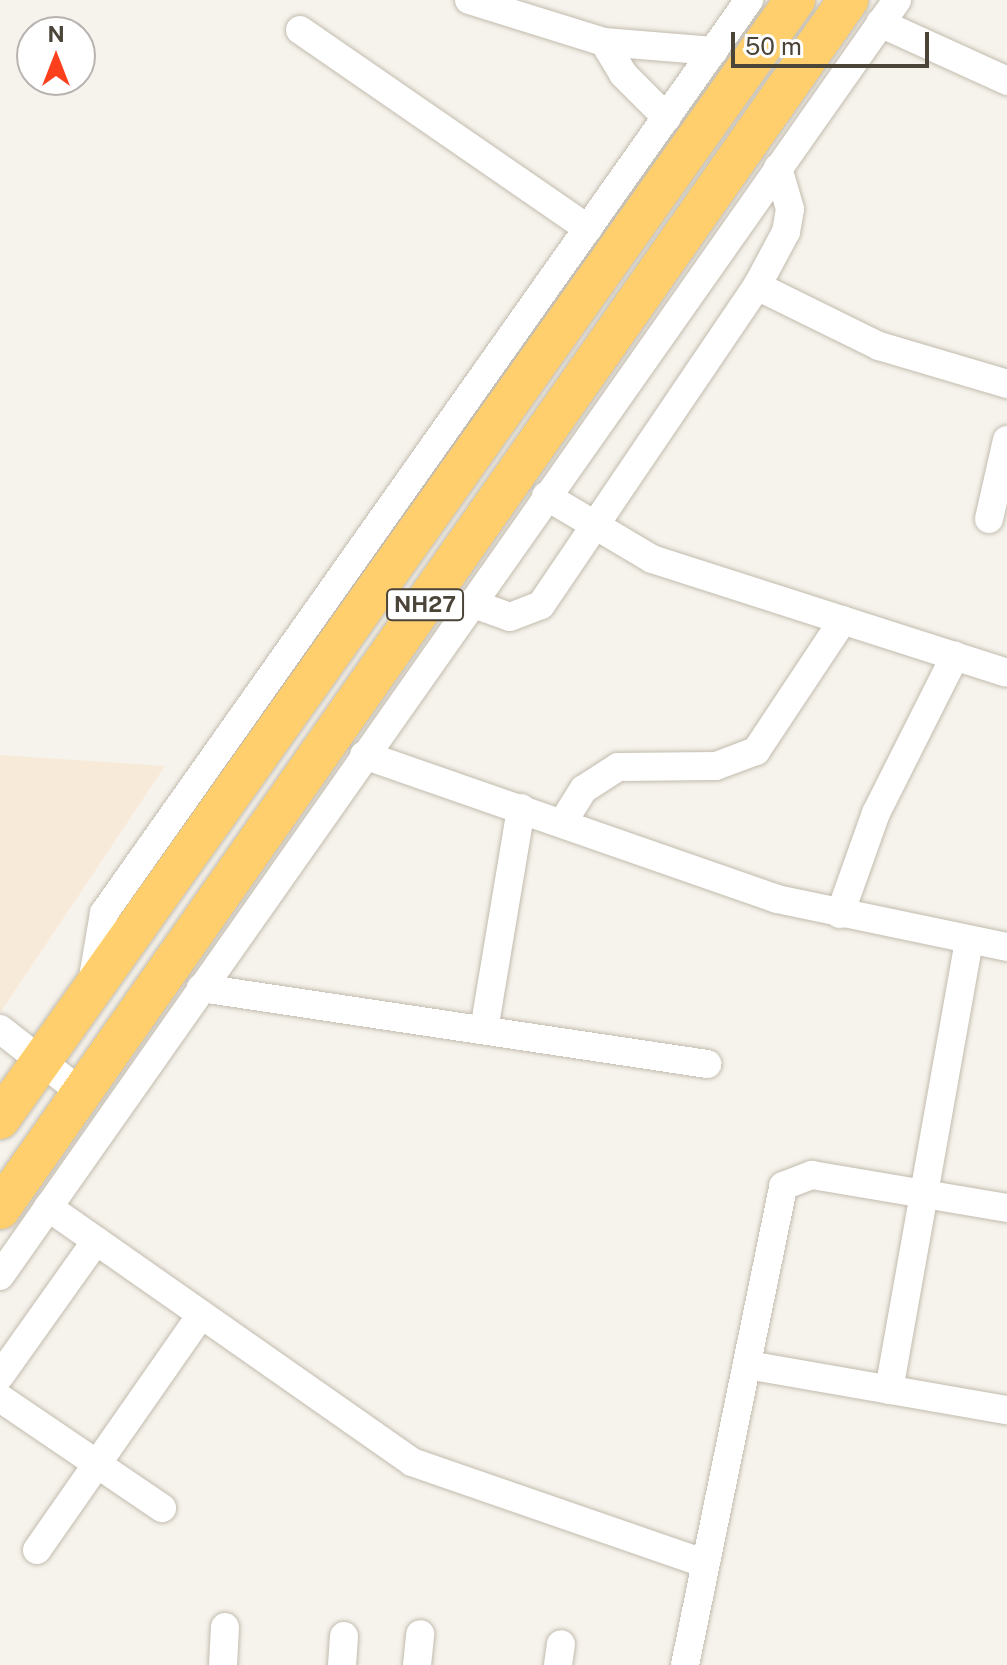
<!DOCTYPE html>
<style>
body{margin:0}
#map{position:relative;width:1007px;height:1665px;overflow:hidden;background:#f6f3ec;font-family:"Public Sans",sans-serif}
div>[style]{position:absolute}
.commercial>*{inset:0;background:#f7ead8}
.roads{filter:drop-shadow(0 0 2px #c2bbae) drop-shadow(0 0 2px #c2bbae)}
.minor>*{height:28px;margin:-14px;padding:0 14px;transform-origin:14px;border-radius:14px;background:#fff}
.highway>*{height:40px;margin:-20px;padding:0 20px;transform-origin:20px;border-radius:20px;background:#ffcf6e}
span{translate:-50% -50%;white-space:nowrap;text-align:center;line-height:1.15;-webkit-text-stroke:8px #fff;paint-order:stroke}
.shield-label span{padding:2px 6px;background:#fff;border:2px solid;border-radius:6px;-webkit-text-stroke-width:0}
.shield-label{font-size:22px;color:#4b4439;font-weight:700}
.north{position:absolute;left:16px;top:16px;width:80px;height:80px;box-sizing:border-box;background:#fff;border:2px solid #b7b4b0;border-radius:50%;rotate:0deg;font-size:22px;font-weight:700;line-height:32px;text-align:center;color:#4b4439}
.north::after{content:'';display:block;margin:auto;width:28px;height:36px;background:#fc3f1d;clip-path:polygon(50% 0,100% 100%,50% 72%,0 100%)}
.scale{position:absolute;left:731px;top:32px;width:198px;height:36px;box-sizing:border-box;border:4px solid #4b4439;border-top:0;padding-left:10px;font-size:24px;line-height:28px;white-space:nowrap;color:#4b4439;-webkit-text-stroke:6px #fff;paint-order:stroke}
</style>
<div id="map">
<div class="commercial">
<div style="clip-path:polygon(0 755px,165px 766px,0 1013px)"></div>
</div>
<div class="roads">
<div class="minor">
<div style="left:469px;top:0;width:141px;rotate:17.3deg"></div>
<div style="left:604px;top:42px;width:110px;rotate:4.7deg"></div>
<div style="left:880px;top:23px;width:140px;rotate:24.5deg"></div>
<div style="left:300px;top:30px;width:350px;rotate:34.6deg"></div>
<div style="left:604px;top:42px;width:37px;rotate:59deg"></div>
<div style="left:623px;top:74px;width:62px;rotate:45deg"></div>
<div style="left:757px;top:286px;width:136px;rotate:26.2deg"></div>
<div style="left:879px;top:346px;width:134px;rotate:16.5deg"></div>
<div style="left:546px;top:496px;width:123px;rotate:30.7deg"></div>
<div style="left:652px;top:559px;width:371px;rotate:17.8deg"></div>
<div style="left:989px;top:519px;width:81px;rotate:-77.2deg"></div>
<div style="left:471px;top:603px;width:41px;rotate:19.7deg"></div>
<div style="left:510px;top:617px;width:33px;rotate:-21deg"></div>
<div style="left:541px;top:605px;width:385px;rotate:-55.9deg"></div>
<div style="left:757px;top:286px;width:61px;rotate:-61.8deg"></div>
<div style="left:786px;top:232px;width:23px;rotate:-80deg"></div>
<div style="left:790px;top:209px;width:43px;rotate:-106.3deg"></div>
<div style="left:364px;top:755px;width:437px;rotate:19.2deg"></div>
<div style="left:777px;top:899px;width:235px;rotate:11.8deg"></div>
<div style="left:563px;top:822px;width:39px;rotate:-58deg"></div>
<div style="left:584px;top:789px;width:40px;rotate:-32.9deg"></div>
<div style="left:618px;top:767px;width:98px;rotate:-0.6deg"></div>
<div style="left:716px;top:766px;width:43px;rotate:-20.6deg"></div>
<div style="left:756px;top:751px;width:157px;rotate:-56.4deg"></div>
<div style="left:840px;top:914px;width:107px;rotate:-70.4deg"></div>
<div style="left:876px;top:813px;width:176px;rotate:-63.3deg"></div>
<div style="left:201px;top:988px;width:512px;rotate:8.54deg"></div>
<div style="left:91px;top:989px;width:77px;rotate:-80.3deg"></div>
<div style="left:104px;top:913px;width:1118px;rotate:-54.76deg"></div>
<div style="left:0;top:1029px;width:104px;rotate:38deg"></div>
<div style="left:484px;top:1030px;width:225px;rotate:-80.5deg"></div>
<div style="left:48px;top:1207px;width:444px;rotate:35deg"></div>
<div style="left:412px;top:1462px;width:309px;rotate:19.1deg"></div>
<div style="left:0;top:1276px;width:1560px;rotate:-54.89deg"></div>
<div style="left:748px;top:1365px;width:263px;rotate:9.9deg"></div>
<div style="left:0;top:1376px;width:166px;rotate:-54.6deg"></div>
<div style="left:889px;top:1390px;width:457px;rotate:-79.9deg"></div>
<div style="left:0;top:1398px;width:196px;rotate:34.2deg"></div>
<div style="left:37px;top:1550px;width:285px;rotate:-55.1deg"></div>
<div style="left:223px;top:1665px;width:38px;rotate:-87deg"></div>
<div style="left:342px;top:1665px;width:29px;rotate:-86deg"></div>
<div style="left:417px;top:1665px;width:31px;rotate:-84deg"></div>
<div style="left:558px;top:1665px;width:21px;rotate:-82deg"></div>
<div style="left:685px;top:1665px;width:489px;rotate:-78.4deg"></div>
<div style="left:783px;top:1186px;width:31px;rotate:-21deg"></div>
<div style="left:812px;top:1175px;width:198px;rotate:9.6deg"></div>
</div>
<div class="highway">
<div style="left:0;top:1119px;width:1373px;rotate:-54.61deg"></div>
<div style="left:0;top:1209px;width:1477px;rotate:-54.95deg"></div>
</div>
</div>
<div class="shield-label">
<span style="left:425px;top:605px">NH27</span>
</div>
<div class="north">N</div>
<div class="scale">50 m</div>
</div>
